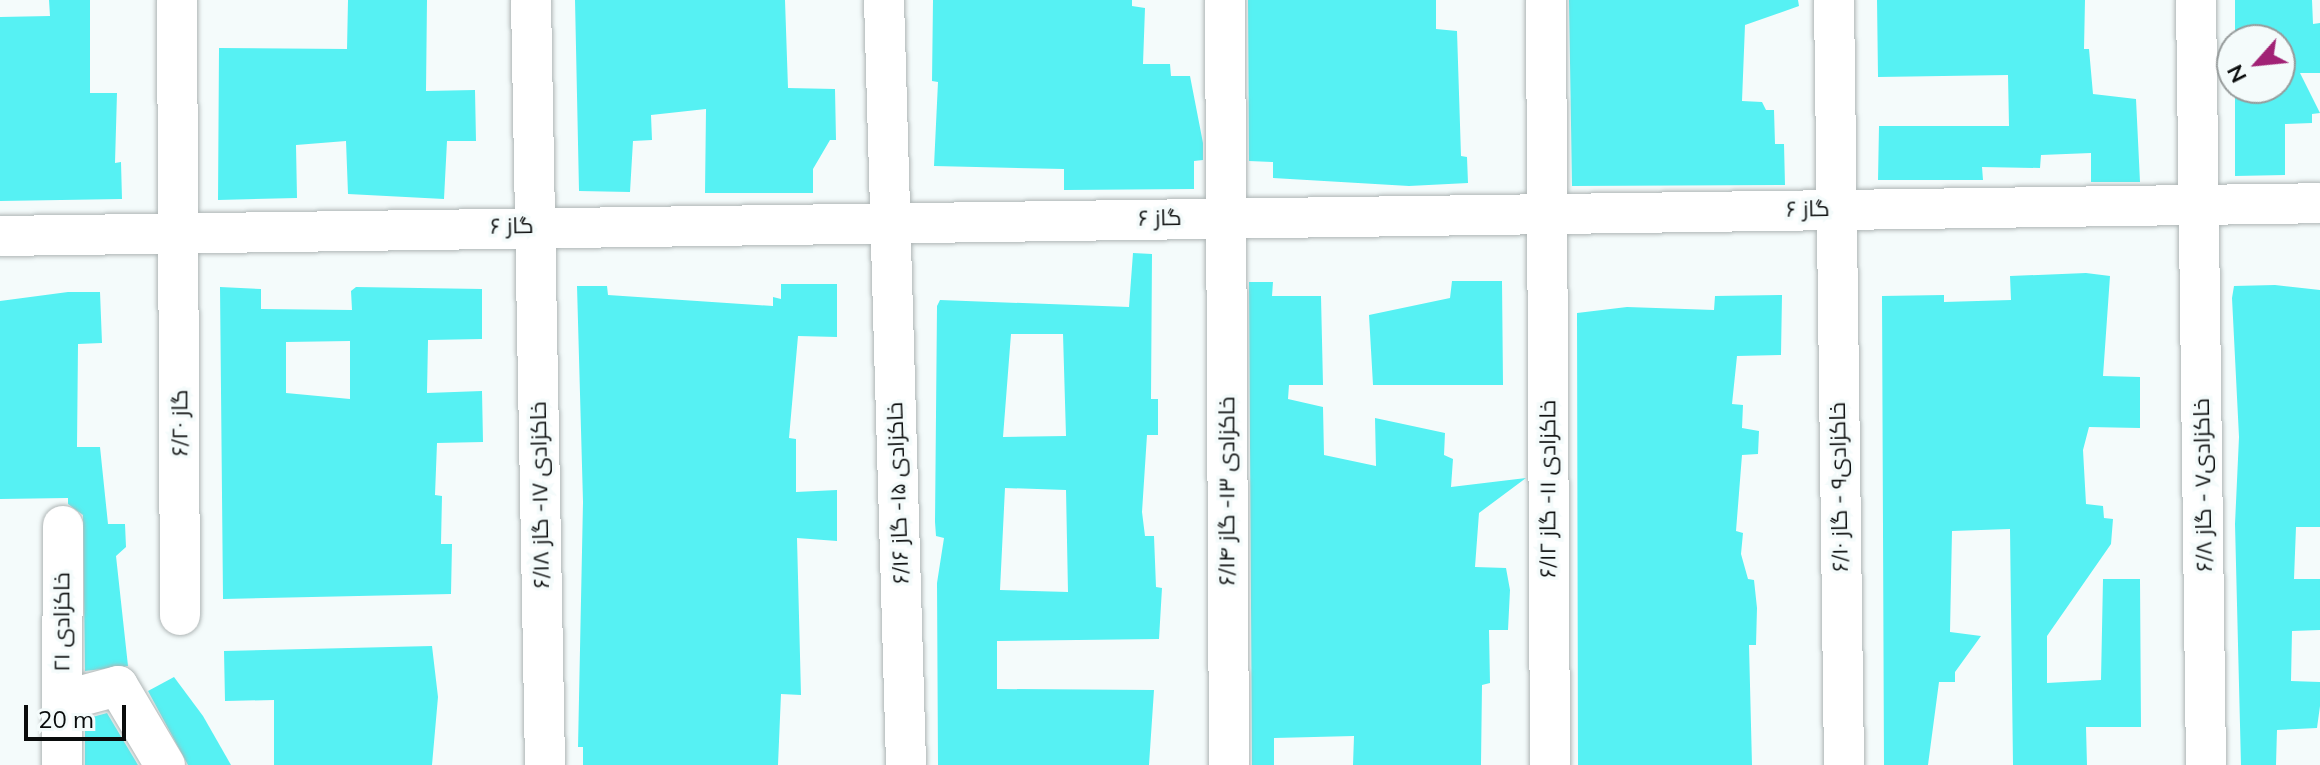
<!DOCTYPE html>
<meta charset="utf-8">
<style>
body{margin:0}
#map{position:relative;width:2320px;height:765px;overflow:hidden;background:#f4fbfb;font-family:Mulish,Cairo,sans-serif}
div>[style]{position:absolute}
.building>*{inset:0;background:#56f1f3}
.roads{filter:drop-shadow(0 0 2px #aeb5b5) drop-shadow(0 0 2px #aeb5b5)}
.minor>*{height:40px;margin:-20px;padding:0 20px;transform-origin:20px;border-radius:20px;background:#fff}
span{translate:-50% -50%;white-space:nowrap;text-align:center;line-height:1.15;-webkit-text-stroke:7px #f4fbfb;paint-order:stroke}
.street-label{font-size:22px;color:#0a0c0c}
.north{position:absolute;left:2216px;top:24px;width:80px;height:80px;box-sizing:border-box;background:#f4fbfb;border:2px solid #969b9b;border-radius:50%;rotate:243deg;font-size:22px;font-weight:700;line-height:32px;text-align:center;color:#0a0c0c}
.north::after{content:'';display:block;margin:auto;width:28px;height:36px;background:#a12275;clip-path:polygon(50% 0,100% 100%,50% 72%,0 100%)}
.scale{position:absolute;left:24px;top:705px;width:102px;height:36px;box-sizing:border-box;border:4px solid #0a0c0c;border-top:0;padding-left:10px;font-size:24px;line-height:28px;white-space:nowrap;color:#0a0c0c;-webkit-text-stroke:6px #f4fbfb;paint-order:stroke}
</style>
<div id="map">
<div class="building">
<div style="clip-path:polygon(49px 0,90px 0,90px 93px,117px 93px,115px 163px,121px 162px,122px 199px,0 201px,0 17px,50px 16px)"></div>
<div style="clip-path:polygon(348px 0,427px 0,426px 91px,475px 90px,476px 141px,447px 141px,444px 199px,348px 194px,346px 141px,296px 145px,297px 198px,218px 200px,219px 48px,347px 49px)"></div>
<div style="clip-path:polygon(575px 0,785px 0,788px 88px,835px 89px,836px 140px,830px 140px,813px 169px,813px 193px,705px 193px,706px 109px,651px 115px,652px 140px,633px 141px,630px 192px,579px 191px)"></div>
<div style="clip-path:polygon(933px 0,1132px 0,1132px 6px,1145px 8px,1143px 64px,1170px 64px,1171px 76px,1190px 76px,1203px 143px,1203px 160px,1194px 161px,1194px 189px,1064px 190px,1064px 169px,934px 166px,938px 82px,932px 81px)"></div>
<div style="clip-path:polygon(1248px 0,1436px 0,1436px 29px,1457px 31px,1461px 156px,1467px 157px,1468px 183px,1409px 186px,1273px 178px,1273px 162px,1249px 161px)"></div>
<div style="clip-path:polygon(1569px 0,1798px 0,1799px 6px,1745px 25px,1742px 101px,1762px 102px,1766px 110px,1774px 110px,1775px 144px,1784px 144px,1785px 185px,1572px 186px)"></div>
<div style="clip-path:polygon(1877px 0,2085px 0,2084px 49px,2089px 49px,2093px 94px,2136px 99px,2140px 182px,2091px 182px,2091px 153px,2041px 155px,2040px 168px,1982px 167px,1983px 180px,1878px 180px,1879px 126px,2009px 126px,2008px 75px,1878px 77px)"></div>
<div style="clip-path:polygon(2235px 0,2312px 0,2313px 24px,2320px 23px,2320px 73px,2300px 73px,2320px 113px,2312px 114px,2312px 123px,2285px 124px,2285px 175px,2235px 176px,2235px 88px,2280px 88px,2280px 40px,2235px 40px)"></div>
<div style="clip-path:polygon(evenodd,1133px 253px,1152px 254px,1151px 399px,1158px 399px,1158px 435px,1147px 435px,1142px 512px,1145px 536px,1154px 536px,1156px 587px,1162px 588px,1159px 639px,997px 641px,997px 689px,1154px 690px,1149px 765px,938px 765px,937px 583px,944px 538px,936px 536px,935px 522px,937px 306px,940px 300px,1129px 307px,1133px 253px,1011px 334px,1063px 334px,1066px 436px,1003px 437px,1011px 334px,1133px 253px,1005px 488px,1066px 490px,1068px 592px,1000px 590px,1005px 488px)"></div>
<div style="clip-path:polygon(2086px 273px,2110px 276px,2103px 376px,2140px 377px,2140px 428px,2089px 427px,2083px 450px,2086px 504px,2103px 506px,2104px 518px,2113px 519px,2111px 544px,2047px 636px,2047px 683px,2101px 680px,2103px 579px,2140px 579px,2141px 727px,2086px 727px,2087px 765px,2013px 765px,2010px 529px,1952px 531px,1950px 632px,1981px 636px,1955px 672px,1955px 682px,1939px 682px,1928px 765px,1884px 765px,1882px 296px,1944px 295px,1944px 302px,2011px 300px,2010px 276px)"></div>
<div style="clip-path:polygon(1452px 281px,1502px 281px,1503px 385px,1373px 385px,1369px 315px,1450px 298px)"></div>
<div style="clip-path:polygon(1249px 282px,1273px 282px,1272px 296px,1321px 296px,1323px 385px,1289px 385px,1288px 399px,1323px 407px,1324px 455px,1376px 466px,1375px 418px,1445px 433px,1444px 455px,1453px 459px,1451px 487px,1526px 478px,1479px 513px,1475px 567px,1506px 568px,1510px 590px,1508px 630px,1489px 630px,1490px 683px,1482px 685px,1481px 765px,1353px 765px,1354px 736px,1274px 738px,1274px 765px,1252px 765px)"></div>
<div style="clip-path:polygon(781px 284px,837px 284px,837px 337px,798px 336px,789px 438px,796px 439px,796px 492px,837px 490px,837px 541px,797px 538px,801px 695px,781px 694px,778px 765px,583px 765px,583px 747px,578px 747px,583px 502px,577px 286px,607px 286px,608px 295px,773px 306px,773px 297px,781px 299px)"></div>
<div style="clip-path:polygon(2275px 285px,2320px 290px,2320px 527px,2296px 527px,2294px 579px,2320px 579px,2320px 630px,2292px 631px,2291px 681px,2320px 682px,2320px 706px,2317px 728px,2277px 730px,2276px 765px,2241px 765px,2235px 524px,2239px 437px,2232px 298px,2234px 286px)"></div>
<div style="clip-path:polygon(evenodd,220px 287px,261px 289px,261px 309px,352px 310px,351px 291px,356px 287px,482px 289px,482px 339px,428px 340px,427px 393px,482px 391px,483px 442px,437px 443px,435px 495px,442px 496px,441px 544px,452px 544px,451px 594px,223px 599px,220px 287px,350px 341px,350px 399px,286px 393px,286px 342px,350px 341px)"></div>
<div style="clip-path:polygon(68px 292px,100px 292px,102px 343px,78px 344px,77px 447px,100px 447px,108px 524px,125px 524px,126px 547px,116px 556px,128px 666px,85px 671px,83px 515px,68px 504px,68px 498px,0 499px,0 301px)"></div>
<div style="clip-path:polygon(1782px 295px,1781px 355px,1737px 356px,1732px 404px,1743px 405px,1742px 428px,1759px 431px,1758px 454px,1742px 455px,1736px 531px,1743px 533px,1741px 554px,1748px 579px,1754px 580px,1757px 608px,1756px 645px,1749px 645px,1752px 765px,1578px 765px,1577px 313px,1627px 307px,1714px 310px,1715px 296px)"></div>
<div style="clip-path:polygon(432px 646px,438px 697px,432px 765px,274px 765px,274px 700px,225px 701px,224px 651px)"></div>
<div style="clip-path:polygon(174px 677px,203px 716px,231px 765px,188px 765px,148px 691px)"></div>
<div style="clip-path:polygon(107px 713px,138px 765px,85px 765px,85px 719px)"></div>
</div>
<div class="roads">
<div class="minor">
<div style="left:177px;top:0;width:615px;rotate:89.72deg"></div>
<div style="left:531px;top:0;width:765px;rotate:88.95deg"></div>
<div style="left:884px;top:0;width:765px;rotate:88.35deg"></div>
<div style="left:1225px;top:0;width:765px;rotate:89.7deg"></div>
<div style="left:1546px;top:0;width:765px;rotate:89.7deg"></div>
<div style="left:1834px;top:0;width:765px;rotate:89.25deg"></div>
<div style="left:2196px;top:0;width:765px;rotate:89.25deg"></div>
<div style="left:0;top:236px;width:2320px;rotate:-0.81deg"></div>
<div style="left:62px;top:701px;width:58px;rotate:-15deg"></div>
<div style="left:118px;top:686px;width:92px;rotate:59.3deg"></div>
<div style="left:62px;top:765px;width:239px;rotate:-89.8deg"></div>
</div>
</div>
<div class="street-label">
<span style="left:1808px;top:209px;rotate:-1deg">گاز ۶</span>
<span style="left:1160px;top:218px;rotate:-1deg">گاز ۶</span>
<span style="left:512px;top:226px;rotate:-1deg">گاز ۶</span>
<span style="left:180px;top:423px;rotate:-90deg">گاز ۶/۲۰</span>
<span style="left:2203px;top:485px;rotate:-91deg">خاکزادی۷ - گاز ۶/۸</span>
<span style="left:1839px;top:487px;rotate:-91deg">خاکزادی۹ - گاز ۶/۱۰</span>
<span style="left:1548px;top:489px;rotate:-90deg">خاکزادی ۱۱- گاز ۶/۱۲</span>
<span style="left:1227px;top:491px;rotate:-90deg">خاکزادی ۱۳- گاز ۶/۱۴</span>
<span style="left:898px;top:493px;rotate:-92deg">خاکزادی ۱۵- گاز ۶/۱۶</span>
<span style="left:540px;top:495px;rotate:-91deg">خاکزادی ۱۷- گاز ۶/۱۸</span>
<span style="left:62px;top:622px;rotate:-90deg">خاکزادی ۲۱</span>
</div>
<div class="north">N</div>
<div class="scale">20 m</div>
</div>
